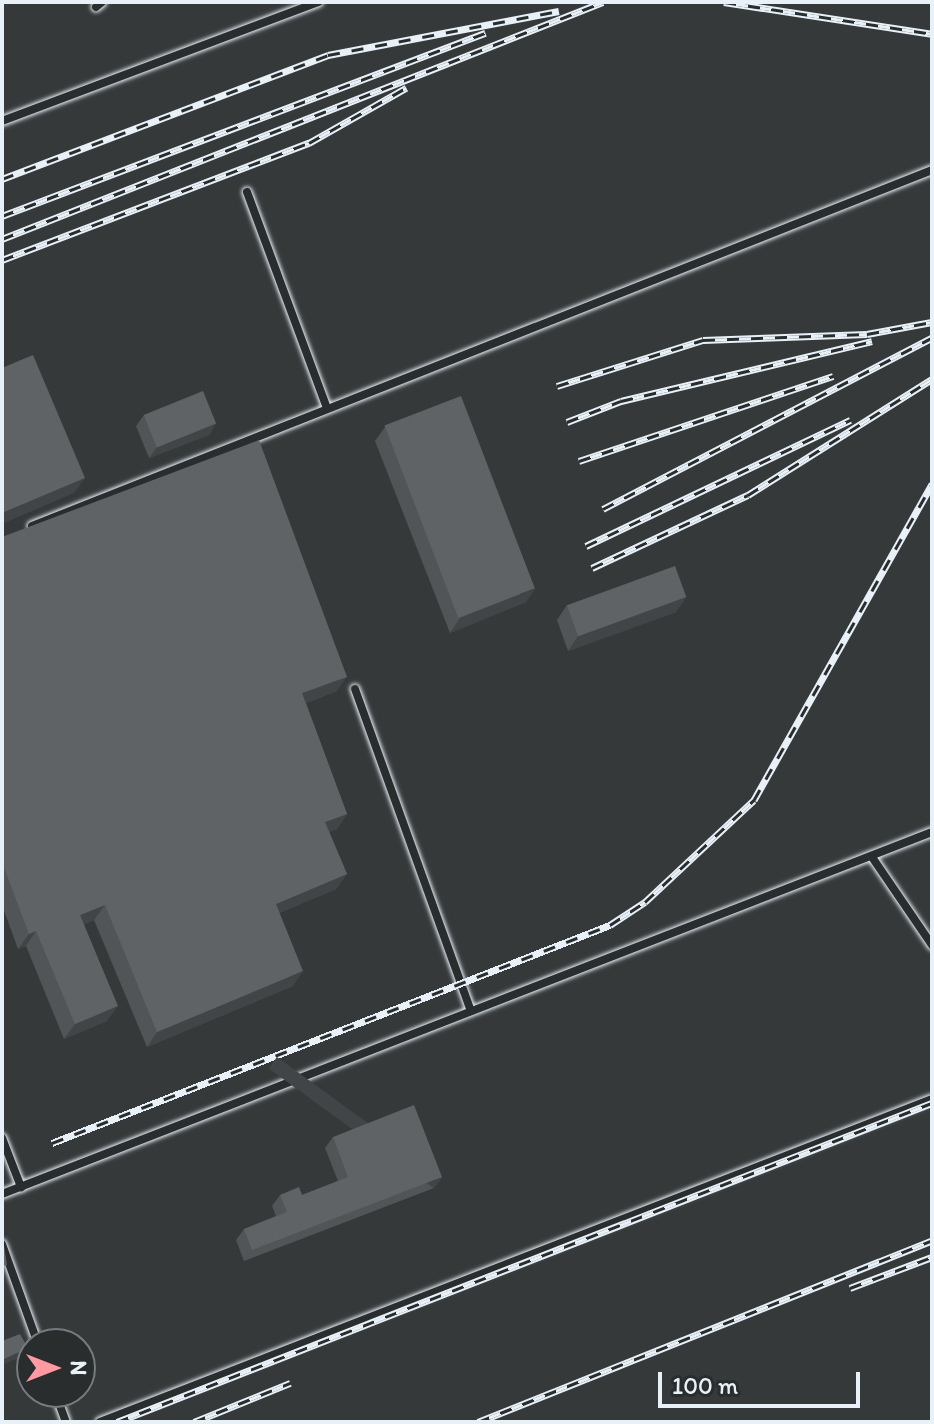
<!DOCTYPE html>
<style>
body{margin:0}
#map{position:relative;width:934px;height:1424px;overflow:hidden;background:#35393a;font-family:Itim,sans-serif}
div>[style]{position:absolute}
.roads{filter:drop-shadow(0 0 2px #e8f1f8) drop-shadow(0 0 2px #e8f1f8)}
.lane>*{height:8px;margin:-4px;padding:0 4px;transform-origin:4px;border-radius:4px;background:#2a2d2e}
.rail>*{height:7px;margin-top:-3.5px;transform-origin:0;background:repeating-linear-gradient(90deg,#2a2d2e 0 12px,#e8f1f8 0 24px);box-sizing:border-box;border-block:2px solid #e8f1f8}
.wall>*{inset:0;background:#525557}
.shaded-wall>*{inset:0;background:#424547;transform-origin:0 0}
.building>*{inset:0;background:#5f6365;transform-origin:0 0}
span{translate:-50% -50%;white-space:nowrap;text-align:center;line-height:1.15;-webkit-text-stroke:6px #2a2d2e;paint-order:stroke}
.frame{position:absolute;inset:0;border:4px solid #e8f1f8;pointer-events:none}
.north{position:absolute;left:16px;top:1328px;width:80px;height:80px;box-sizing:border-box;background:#2a2d2e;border:2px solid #767b7f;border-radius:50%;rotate:90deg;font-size:22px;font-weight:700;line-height:32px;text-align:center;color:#e8f1f8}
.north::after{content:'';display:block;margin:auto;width:28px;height:36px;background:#ff9aa2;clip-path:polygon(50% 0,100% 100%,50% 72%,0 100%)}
.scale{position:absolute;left:658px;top:1372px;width:202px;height:36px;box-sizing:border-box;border:4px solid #e8f1f8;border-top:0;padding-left:10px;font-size:24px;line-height:28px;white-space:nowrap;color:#e8f1f8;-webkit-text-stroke:6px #2a2d2e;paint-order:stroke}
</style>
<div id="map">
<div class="roads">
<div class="lane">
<div style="left:96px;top:7px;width:8px;rotate:-40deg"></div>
<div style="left:2px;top:121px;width:338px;rotate:-20.6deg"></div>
<div style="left:247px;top:192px;width:230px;rotate:69.7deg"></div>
<div style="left:32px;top:526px;width:968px;rotate:-21.58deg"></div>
<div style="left:355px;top:689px;width:342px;rotate:70.2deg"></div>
<div style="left:872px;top:857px;width:107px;rotate:55.7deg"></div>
<div style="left:2px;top:1138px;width:53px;rotate:68.8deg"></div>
<div style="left:2px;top:1194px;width:998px;rotate:-21.27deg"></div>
<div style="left:2px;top:1244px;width:106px;rotate:70.2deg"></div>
<div style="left:55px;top:1392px;width:32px;rotate:70deg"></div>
<div style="left:100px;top:1422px;width:892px;rotate:-21.22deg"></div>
</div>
</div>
<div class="rail">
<div style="left:724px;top:2px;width:210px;rotate:8.7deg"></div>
<div style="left:2px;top:179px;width:349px;rotate:-20.8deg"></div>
<div style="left:328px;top:55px;width:235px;rotate:-10.8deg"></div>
<div style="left:2px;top:216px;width:517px;rotate:-20.75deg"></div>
<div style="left:2px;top:239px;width:646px;rotate:-21.52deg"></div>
<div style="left:2px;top:260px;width:329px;rotate:-20.9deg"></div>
<div style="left:309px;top:143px;width:112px;rotate:-29.6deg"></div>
<div style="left:557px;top:386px;width:153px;rotate:-17.5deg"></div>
<div style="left:703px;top:340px;width:164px;rotate:-2.1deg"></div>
<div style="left:867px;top:334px;width:66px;rotate:-10.5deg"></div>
<div style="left:567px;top:422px;width:58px;rotate:-21.3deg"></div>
<div style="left:621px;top:401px;width:258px;rotate:-13.4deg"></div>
<div style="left:579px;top:461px;width:268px;rotate:-18.5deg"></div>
<div style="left:603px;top:509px;width:371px;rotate:-27.5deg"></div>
<div style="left:586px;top:546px;width:293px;rotate:-25.5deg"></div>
<div style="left:592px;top:568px;width:172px;rotate:-25.1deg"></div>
<div style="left:748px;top:495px;width:218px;rotate:-32.2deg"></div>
<div style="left:52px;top:1143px;width:599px;rotate:-21.34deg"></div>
<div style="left:610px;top:925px;width:42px;rotate:-33.3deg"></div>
<div style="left:645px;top:902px;width:149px;rotate:-43.1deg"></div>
<div style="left:754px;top:800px;width:363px;rotate:-60.6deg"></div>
<div style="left:850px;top:1288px;width:88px;rotate:-20.7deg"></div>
<div style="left:117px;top:1422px;width:875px;rotate:-21.38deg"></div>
<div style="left:194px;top:1422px;width:104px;rotate:-22.1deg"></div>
<div style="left:478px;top:1422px;width:489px;rotate:-21.8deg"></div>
</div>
<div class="wall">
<div style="clip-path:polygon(144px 415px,216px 423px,209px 435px,149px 458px,136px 426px)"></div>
<div style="clip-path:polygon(385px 427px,526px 602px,450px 633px,375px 441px)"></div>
<div style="clip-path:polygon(2px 537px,337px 691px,306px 703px,347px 814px,337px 829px,329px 832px,347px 874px,336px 889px,279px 913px,293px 986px,147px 1047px,94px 920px,84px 924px,107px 1021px,64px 1039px,26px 946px,18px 949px,2px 905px)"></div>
<div style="clip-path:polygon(686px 597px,676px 612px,568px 651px,557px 620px,567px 605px)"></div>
<div style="clip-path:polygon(333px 1137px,442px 1177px,434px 1188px,244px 1261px,236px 1240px,244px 1229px,276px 1216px,272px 1206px,280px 1195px,302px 1195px,338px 1181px,325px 1148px)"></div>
</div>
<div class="shaded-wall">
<div style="clip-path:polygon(216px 423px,209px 435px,149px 458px,157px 447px)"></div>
<div style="clip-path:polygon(85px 478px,74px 493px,2px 524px,2px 513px)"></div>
<div style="clip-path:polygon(536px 588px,526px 602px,450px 633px,460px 618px)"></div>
<div style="clip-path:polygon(686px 597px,676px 612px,568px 651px,578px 636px)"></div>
<div style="clip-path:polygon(347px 677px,337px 691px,292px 708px,302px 693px)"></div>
<div style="clip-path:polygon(347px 814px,337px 829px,315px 837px,325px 822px)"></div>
<div style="clip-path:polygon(347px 874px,336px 889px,265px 919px,276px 904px)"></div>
<div style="clip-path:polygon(105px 905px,94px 920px,69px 929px,80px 915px)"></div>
<div style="clip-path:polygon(36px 931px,26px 946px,18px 949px,29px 934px)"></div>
<div style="clip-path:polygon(303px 971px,293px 986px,147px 1047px,157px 1032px)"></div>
<div style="clip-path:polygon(118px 1006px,107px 1021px,64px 1039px,75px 1024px)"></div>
<div style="left:442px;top:1177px;width:14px;height:204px;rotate:126deg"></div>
<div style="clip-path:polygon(28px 1348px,23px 1356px,2px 1365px,2px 1360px)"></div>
</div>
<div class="building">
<div style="clip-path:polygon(33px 355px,85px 478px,2px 513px,2px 368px)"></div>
<div style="left:203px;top:391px;width:35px;height:64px;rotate:68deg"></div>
<div style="left:461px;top:396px;width:206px;height:82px;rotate:69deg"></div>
<div style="clip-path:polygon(259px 440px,347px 677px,302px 693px,347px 814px,325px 822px,347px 874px,276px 904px,303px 971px,157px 1032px,105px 905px,80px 915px,118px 1006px,75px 1024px,36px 931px,29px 934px,2px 862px,2px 537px)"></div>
<div style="left:675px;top:566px;width:33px;height:115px;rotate:70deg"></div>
<div style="clip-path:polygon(414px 1105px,442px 1177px,252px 1250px,244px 1229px,287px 1212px,280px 1195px,299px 1187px,302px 1195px,348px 1177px,333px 1137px)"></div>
<div style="clip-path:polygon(2px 1232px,7px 1265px,2px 1266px)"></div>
<div style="clip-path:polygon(20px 1334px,28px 1348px,2px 1360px,2px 1341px)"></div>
</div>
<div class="frame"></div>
<div class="north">N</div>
<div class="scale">100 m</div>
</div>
